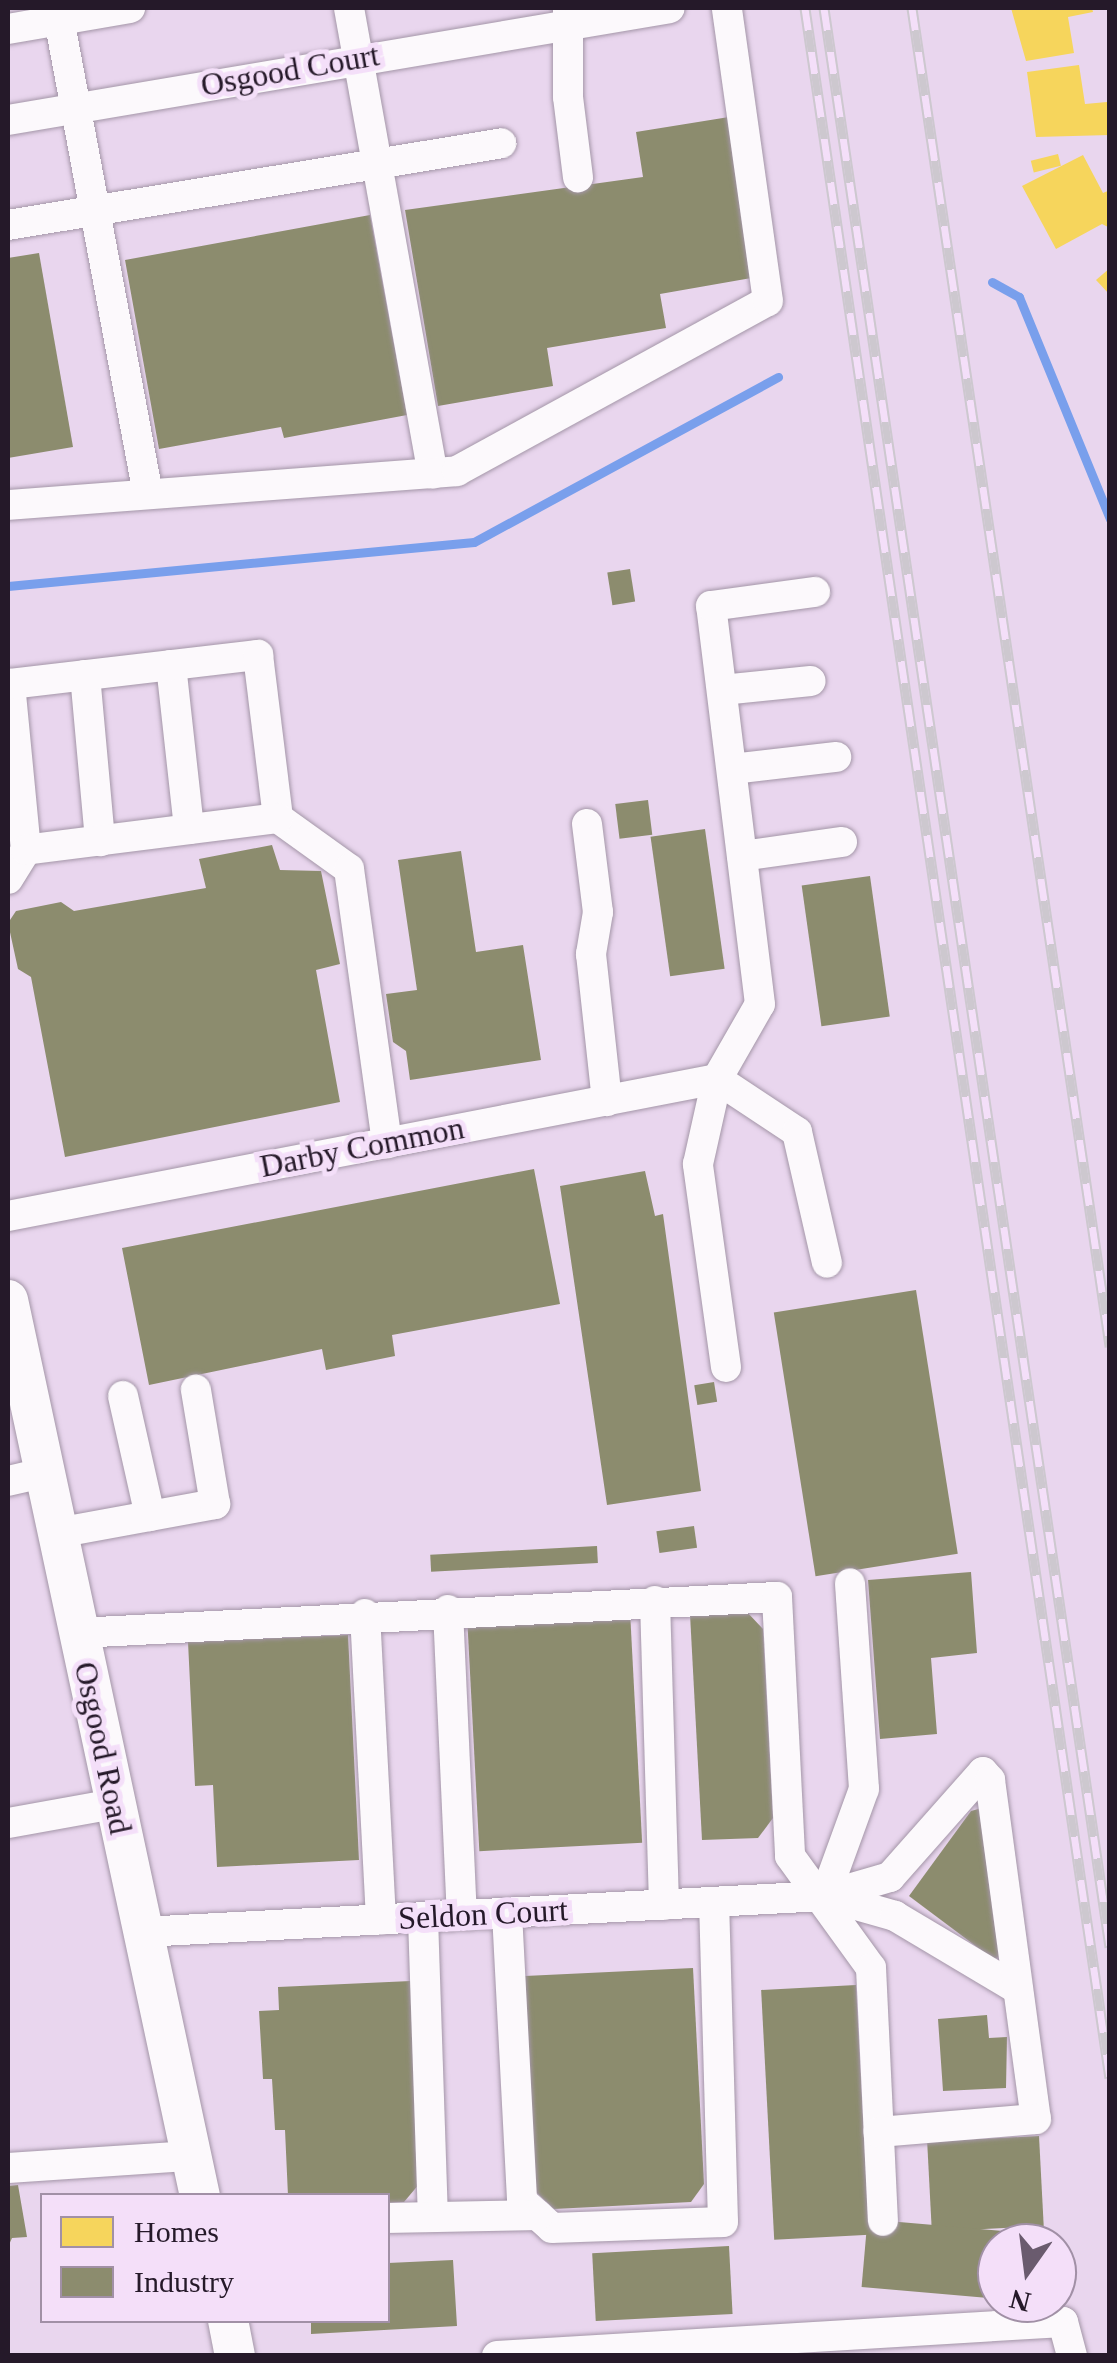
<!DOCTYPE html>
<style>
body{margin:0}
#map{position:relative;width:1117px;height:2363px;overflow:hidden;background:#e9d6ee;font-family:Georgia,serif}
div>[style]{position:absolute}
.homes>*{inset:0;background:#f6d55c;transform-origin:0 0}
.industry>*{inset:0;background:#8c8c6e;transform-origin:0 0}
.stream>*{height:9px;margin:-4.5px;padding:0 4.5px;transform-origin:4.5px;border-radius:4.5px;background:#799fec}
.roads{filter:drop-shadow(0 0 2px #a496a8) drop-shadow(0 0 2px #a496a8)}
.minor>*{height:30px;margin:-15px;padding:0 15px;transform-origin:15px;border-radius:15px;background:#fcf9fc}
.major>*{height:40px;margin:-20px;padding:0 20px;transform-origin:20px;border-radius:20px;background:#fcf9fc}
.rail>*{height:11px;margin-top:-5.5px;transform-origin:0;background:repeating-linear-gradient(90deg,#f4dff9 0 22px,#cdc8cf 0 44px);box-sizing:border-box;border-block:2px solid #cdc8cf}
span{translate:-50% -50%;white-space:nowrap;text-align:center;line-height:1.15;-webkit-text-stroke:10px #f4dff9;paint-order:stroke}
.street-label{font-size:32px;color:#251929}
.frame{position:absolute;inset:0;border:10px solid #251929;pointer-events:none}
.legend{position:absolute;left:40px;top:2193px;width:350px;height:130px;box-sizing:border-box;background:#f4dff9;border:2px solid #a190a6;margin:0;padding:12px 18px;list-style:none;font-size:30px;color:#251929}
.legend li{display:flex;align-items:center;gap:20px;height:50px}
.legend b{width:50px;border:2px solid #a190a6}
.north{position:absolute;left:977px;top:2223px;width:100px;height:100px;box-sizing:border-box;background:#f4dff9;border:2px solid #a190a6;border-radius:50%;rotate:194deg;font-size:28px;font-weight:700;line-height:40px;text-align:center;color:#251929}
.north::after{content:'';display:block;margin:auto;width:35px;height:45px;background:#6a5b6e;clip-path:polygon(50% 0,100% 100%,50% 72%,0 100%)}
</style>
<div id="map">
<div class="homes">
<div style="clip-path:polygon(1011px 8px,1092px 8px,1093px 12px,1068px 17px,1074px 53px,1026px 61px)"></div>
<div style="clip-path:polygon(1079px 65px,1085px 104px,1107px 102px,1110px 135px,1036px 137px,1027px 72px)"></div>
<div style="left:1058px;top:154px;width:12px;height:28px;rotate:76deg"></div>
<div style="clip-path:polygon(1083px 155px,1103px 193px,1110px 190px,1110px 228px,1102px 224px,1056px 249px,1022px 186px)"></div>
<div style="clip-path:polygon(1110px 268px,1110px 295px,1096px 280px)"></div>
</div>
<div class="industry">
<div style="clip-path:polygon(729px 117px,757px 277px,660px 294px,666px 328px,547px 348px,553px 386px,438px 406px,405px 210px,643px 177px,636px 132px)"></div>
<div style="clip-path:polygon(370px 215px,407px 415px,284px 438px,281px 427px,159px 449px,125px 260px)"></div>
<div style="clip-path:polygon(39px 253px,73px 447px,8px 458px,8px 258px)"></div>
<div style="left:630px;top:569px;width:33px;height:23px;rotate:81deg"></div>
<div style="left:648px;top:800px;width:35px;height:33px;rotate:83deg"></div>
<div style="left:705px;top:829px;width:141px;height:55px;rotate:82deg"></div>
<div style="clip-path:polygon(272px 845px,280px 870px,321px 871px,340px 964px,316px 970px,340px 1102px,65px 1157px,31px 977px,18px 969px,8px 923px,16px 911px,61px 902px,74px 911px,206px 888px,199px 859px)"></div>
<div style="clip-path:polygon(461px 851px,476px 952px,523px 945px,541px 1060px,410px 1080px,406px 1051px,393px 1042px,386px 994px,417px 990px,398px 860px)"></div>
<div style="left:870px;top:876px;width:142px;height:69px;rotate:82deg"></div>
<div style="clip-path:polygon(534px 1169px,560px 1304px,392px 1335px,395px 1356px,326px 1370px,322px 1349px,149px 1385px,122px 1248px)"></div>
<div style="clip-path:polygon(645px 1171px,655px 1216px,663px 1214px,701px 1491px,607px 1505px,560px 1186px)"></div>
<div style="left:916px;top:1290px;width:267px;height:144px;rotate:81deg"></div>
<div style="left:714px;top:1382px;width:20px;height:20px;rotate:81deg"></div>
<div style="left:694px;top:1526px;width:22px;height:38px;rotate:82deg"></div>
<div style="left:597px;top:1546px;width:17px;height:167px;rotate:87deg"></div>
<div style="clip-path:polygon(971px 1572px,977px 1653px,931px 1658px,937px 1734px,880px 1739px,868px 1580px)"></div>
<div style="left:630px;top:1611px;width:232px;height:163px;rotate:87deg"></div>
<div style="clip-path:polygon(746px 1611px,763px 1629px,773px 1818px,758px 1838px,702px 1840px,690px 1614px)"></div>
<div style="clip-path:polygon(348px 1635px,359px 1860px,217px 1867px,213px 1785px,195px 1786px,188px 1642px)"></div>
<div style="clip-path:polygon(982px 1808px,1003px 1956px,993px 1959px,909px 1896px,971px 1811px)"></div>
<div style="clip-path:polygon(693px 1968px,704px 2184px,691px 2202px,554px 2209px,536px 2192px,525px 1976px)"></div>
<div style="clip-path:polygon(411px 1981px,420px 2183px,404px 2202px,388px 2203px,388px 2196px,288px 2196px,285px 2130px,275px 2130px,272px 2079px,263px 2079px,259px 2011px,279px 2010px,278px 1987px)"></div>
<div style="left:856px;top:1985px;width:250px;height:95px;rotate:87deg"></div>
<div style="clip-path:polygon(987px 2015px,989px 2038px,1007px 2037px,1006px 2088px,943px 2091px,938px 2019px)"></div>
<div style="left:1039px;top:2136px;width:90px;height:112px;rotate:87deg"></div>
<div style="clip-path:polygon(18px 2185px,27px 2237px,12px 2238px,8px 2247px,8px 2186px)"></div>
<div style="left:1003px;top:2231px;width:68px;height:136px;rotate:95deg"></div>
<div style="left:729px;top:2246px;width:68px;height:137px;rotate:87deg"></div>
<div style="clip-path:polygon(453px 2260px,457px 2326px,311px 2334px,311px 2320px,388px 2320px,388px 2263px)"></div>
</div>
<div class="stream">
<div style="left:992px;top:282px;width:31px;rotate:29deg"></div>
<div style="left:1019px;top:297px;width:240px;rotate:67.7deg"></div>
<div style="left:8px;top:586px;width:468px;rotate:-5.4deg"></div>
<div style="left:474px;top:542px;width:346px;rotate:-28.5deg"></div>
</div>
<div class="roads">
<div class="minor">
<div style="left:57px;top:8px;width:494px;rotate:79.4deg"></div>
<div style="left:349px;top:8px;width:473px;rotate:79.8deg"></div>
<div style="left:568px;top:8px;width:89px;rotate:90deg"></div>
<div style="left:568px;top:97px;width:81px;rotate:82.9deg"></div>
<div style="left:8px;top:29px;width:124px;rotate:-9.8deg"></div>
<div style="left:8px;top:120px;width:671px;rotate:-9.6deg"></div>
<div style="left:8px;top:225px;width:500px;rotate:-9.4deg"></div>
<div style="left:8px;top:505px;width:450px;rotate:-4.3deg"></div>
<div style="left:457px;top:471px;width:354px;rotate:-28.7deg"></div>
<div style="left:768px;top:301px;width:296px;rotate:-98deg"></div>
<div style="left:171px;top:665px;width:165px;rotate:83.7deg"></div>
<div style="left:85px;top:675px;width:167px;rotate:84.8deg"></div>
<div style="left:722px;top:690px;width:89px;rotate:-5.8deg"></div>
<div style="left:732px;top:769px;width:105px;rotate:-6.6deg"></div>
<div style="left:278px;top:818px;width:87px;rotate:35.7deg"></div>
<div style="left:349px;top:869px;width:277px;rotate:82.1deg"></div>
<div style="left:587px;top:824px;width:89px;rotate:82.9deg"></div>
<div style="left:598px;top:912px;width:43px;rotate:99.5deg"></div>
<div style="left:591px;top:954px;width:148px;rotate:83.8deg"></div>
<div style="left:742px;top:856px;width:101px;rotate:-8deg"></div>
<div style="left:8px;top:879px;width:34px;rotate:-58deg"></div>
<div style="left:26px;top:850px;width:167px;rotate:-95.5deg"></div>
<div style="left:10px;top:684px;width:250px;rotate:-6.7deg"></div>
<div style="left:258px;top:655px;width:164px;rotate:83deg"></div>
<div style="left:278px;top:818px;width:254px;rotate:172.8deg"></div>
<div style="left:717px;top:1079px;width:96px;rotate:33.5deg"></div>
<div style="left:797px;top:1132px;width:134px;rotate:77.1deg"></div>
<div style="left:8px;top:1216px;width:722px;rotate:-10.94deg"></div>
<div style="left:726px;top:1367px;width:205px;rotate:-97.9deg"></div>
<div style="left:698px;top:1164px;width:87px;rotate:-77.4deg"></div>
<div style="left:717px;top:1079px;width:86px;rotate:-60.2deg"></div>
<div style="left:760px;top:1004px;width:401px;rotate:-97deg"></div>
<div style="left:711px;top:606px;width:105px;rotate:-7.7deg"></div>
<div style="left:123px;top:1396px;width:123px;rotate:77.3deg"></div>
<div style="left:8px;top:1481px;width:37px;rotate:-13deg"></div>
<div style="left:57px;top:1533px;width:161px;rotate:-10.4deg"></div>
<div style="left:215px;top:1504px;width:116px;rotate:-99.5deg"></div>
<div style="left:655px;top:1601px;width:304px;rotate:88.3deg"></div>
<div style="left:448px;top:1610px;width:305px;rotate:87.4deg"></div>
<div style="left:365px;top:1614px;width:306px;rotate:87deg"></div>
<div style="left:78px;top:1633px;width:700px;rotate:-2.95deg"></div>
<div style="left:777px;top:1597px;width:259px;rotate:87.1deg"></div>
<div style="left:790px;top:1856px;width:138px;rotate:54.1deg"></div>
<div style="left:871px;top:1968px;width:253px;rotate:87.3deg"></div>
<div style="left:8px;top:1823px;width:108px;rotate:-10.2deg"></div>
<div style="left:825px;top:1896px;width:114px;rotate:-70deg"></div>
<div style="left:864px;top:1789px;width:206px;rotate:-93.9deg"></div>
<div style="left:825px;top:1896px;width:73px;rotate:15.9deg"></div>
<div style="left:895px;top:1916px;width:141px;rotate:30.8deg"></div>
<div style="left:507px;top:1913px;width:288px;rotate:87deg"></div>
<div style="left:522px;top:2201px;width:40px;rotate:42deg"></div>
<div style="left:552px;top:2228px;width:171px;rotate:-2deg"></div>
<div style="left:723px;top:2222px;width:320px;rotate:-91.6deg"></div>
<div style="left:423px;top:1918px;width:297px;rotate:88.1deg"></div>
<div style="left:142px;top:1932px;width:684px;rotate:-3.02deg"></div>
<div style="left:825px;top:1896px;width:68px;rotate:-16.3deg"></div>
<div style="left:890px;top:1877px;width:140px;rotate:-48.5deg"></div>
<div style="left:983px;top:1772px;width:11px;rotate:49deg"></div>
<div style="left:990px;top:1780px;width:342px;rotate:82.3deg"></div>
<div style="left:1036px;top:2119px;width:158px;rotate:175.3deg"></div>
<div style="left:8px;top:2168px;width:183px;rotate:-3.8deg"></div>
<div style="left:388px;top:2218px;width:150px;rotate:-1.1deg"></div>
<div style="left:497px;top:2356px;width:567px;rotate:-3.44deg"></div>
<div style="left:1063px;top:2322px;width:35px;rotate:75deg"></div>
</div>
<div class="major">
<div style="left:8px;top:1300px;width:916px;rotate:77.91deg"></div>
<div style="left:228px;top:2320px;width:37px;rotate:79deg"></div>
</div>
</div>
<div class="rail">
<div style="left:805px;top:8px;width:2092px;rotate:81.62deg"></div>
<div style="left:824px;top:8px;width:1960px;rotate:81.61deg"></div>
<div style="left:912px;top:8px;width:1353px;rotate:81.58deg"></div>
</div>
<div class="street-label">
<span style="left:290px;top:70px;rotate:-10deg">Osgood Court</span>
<span style="left:362px;top:1147px;rotate:-11deg">Darby Common</span>
<span style="left:103px;top:1748px;rotate:78deg">Osgood Road</span>
<span style="left:483px;top:1914px;rotate:-3deg">Seldon Court</span>
</div>
<div class="frame"></div>
<ul class="legend">
<li><b style="height:28px;background:#f6d55c"></b>Homes</li>
<li><b style="height:28px;background:#8c8c6e"></b>Industry</li>
</ul>
<div class="north">N</div>
</div>
